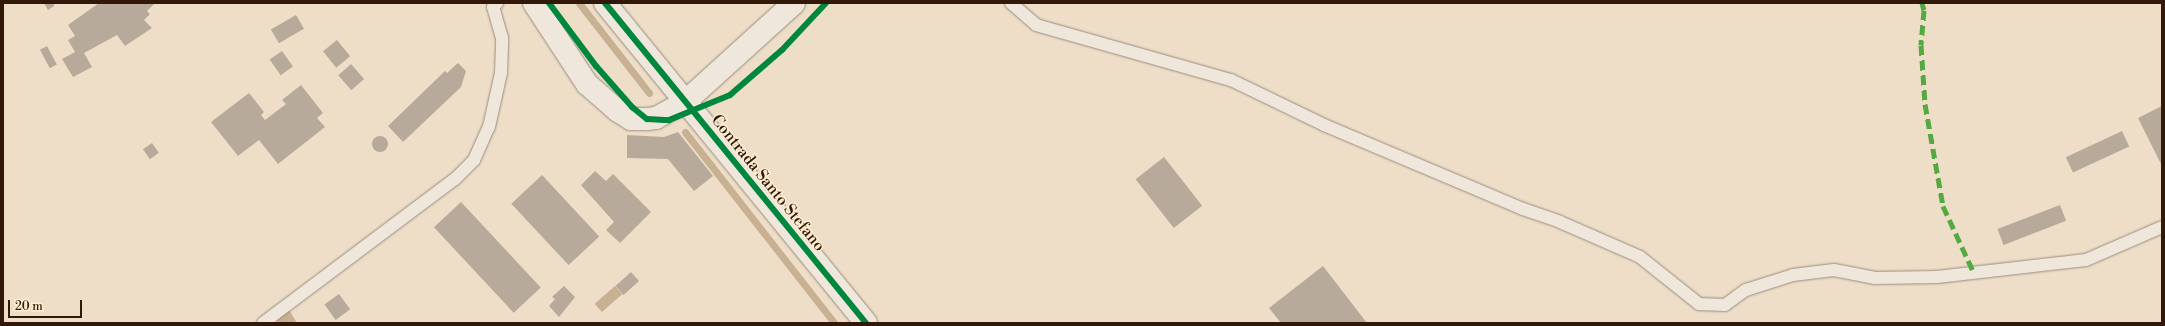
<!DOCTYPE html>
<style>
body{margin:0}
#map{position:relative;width:2165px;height:326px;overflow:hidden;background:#eedec8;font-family:"Libre Bodoni",serif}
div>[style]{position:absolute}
.water>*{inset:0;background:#c8b093;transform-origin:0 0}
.stream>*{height:7px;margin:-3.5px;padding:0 3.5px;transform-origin:3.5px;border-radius:3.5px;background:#c8b093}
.building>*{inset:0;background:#b7aa9b;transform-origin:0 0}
.round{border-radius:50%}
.roads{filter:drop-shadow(0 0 1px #998d7f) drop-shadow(0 0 1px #998d7f)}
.service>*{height:12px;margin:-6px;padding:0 6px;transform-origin:6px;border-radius:6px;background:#efe7dc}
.minor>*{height:22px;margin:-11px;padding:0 11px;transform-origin:11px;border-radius:11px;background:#efe7dc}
.tertiary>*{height:22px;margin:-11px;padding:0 11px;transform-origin:11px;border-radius:11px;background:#efe7dc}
.quiet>*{height:5px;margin-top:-2.5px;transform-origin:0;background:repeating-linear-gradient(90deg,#54a941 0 10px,transparent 0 15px)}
.cycleway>*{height:6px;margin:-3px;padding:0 3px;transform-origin:3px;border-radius:3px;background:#00873e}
span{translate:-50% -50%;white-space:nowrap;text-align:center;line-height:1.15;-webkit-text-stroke:3px #feecd1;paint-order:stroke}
.street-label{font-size:16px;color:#311808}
.frame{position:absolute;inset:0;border:4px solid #311808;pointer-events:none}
.scale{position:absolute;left:8px;top:300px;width:74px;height:18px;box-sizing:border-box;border:2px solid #311808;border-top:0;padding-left:5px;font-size:12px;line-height:14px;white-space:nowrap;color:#311808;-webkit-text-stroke:3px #feecd1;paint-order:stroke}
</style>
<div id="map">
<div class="water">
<div style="left:615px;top:286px;width:11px;height:27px;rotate:49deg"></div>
<div style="clip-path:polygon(289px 310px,297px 323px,279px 323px,276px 318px)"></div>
</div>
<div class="stream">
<div style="left:579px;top:3px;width:114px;rotate:52.1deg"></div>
<div style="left:685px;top:132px;width:242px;rotate:52deg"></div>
</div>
<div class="building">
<div style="clip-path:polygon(44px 3px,54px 3px,54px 6px,48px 10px)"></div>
<div style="clip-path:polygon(99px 3px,155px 3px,147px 11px,150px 14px,144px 20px,152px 28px,125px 46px,117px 35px,84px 53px,92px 67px,73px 77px,62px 59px,75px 52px,68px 40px,75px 36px,68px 25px)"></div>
<div style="left:296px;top:15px;width:16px;height:29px;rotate:60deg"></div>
<div style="left:337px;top:40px;width:21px;height:18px;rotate:51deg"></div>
<div style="left:47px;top:46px;width:21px;height:8px;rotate:62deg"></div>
<div style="left:282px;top:51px;width:19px;height:15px;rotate:55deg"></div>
<div style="clip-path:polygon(458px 63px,466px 71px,461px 87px,403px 142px,388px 126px,445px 71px,447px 73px)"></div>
<div style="left:351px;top:64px;width:20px;height:17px;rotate:49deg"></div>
<div style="clip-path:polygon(301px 85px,323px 113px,317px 118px,325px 127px,278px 164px,259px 140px,238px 156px,211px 122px,249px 93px,264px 112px,261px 115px,265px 120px,286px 104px,282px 100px)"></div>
<div style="clip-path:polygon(2162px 106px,2162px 166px,2138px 118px)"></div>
<div style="left:2122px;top:131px;width:17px;height:62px;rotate:65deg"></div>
<div style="clip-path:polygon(678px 132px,713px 176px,694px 191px,668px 159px,627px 158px,627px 135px,664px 137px)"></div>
<div class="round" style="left:372px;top:136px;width:16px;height:16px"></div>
<div style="left:152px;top:143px;width:12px;height:11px;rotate:55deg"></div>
<div style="left:1164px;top:157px;width:62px;height:36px;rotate:52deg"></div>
<div style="clip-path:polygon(595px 171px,606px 181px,613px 174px,651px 212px,620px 243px,606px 230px,614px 222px,581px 185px)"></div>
<div style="left:542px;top:175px;width:84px;height:42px;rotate:47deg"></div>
<div style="left:461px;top:202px;width:117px;height:37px;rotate:47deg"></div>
<div style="left:2060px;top:205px;width:17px;height:67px;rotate:69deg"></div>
<div style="clip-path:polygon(1323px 266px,1367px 323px,1281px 323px,1269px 308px)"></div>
<div style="left:631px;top:272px;width:12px;height:21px;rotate:48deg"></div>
<div style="clip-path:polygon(564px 286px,575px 297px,559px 317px,549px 306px,555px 299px,552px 297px)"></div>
<div style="left:339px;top:294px;width:19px;height:18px;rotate:54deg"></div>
</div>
<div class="roads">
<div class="service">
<div style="left:1011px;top:3px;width:33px;rotate:41deg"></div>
<div style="left:1036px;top:25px;width:203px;rotate:15.8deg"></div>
<div style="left:1231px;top:80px;width:103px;rotate:25.8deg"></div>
<div style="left:1324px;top:125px;width:216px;rotate:22.9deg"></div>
<div style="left:1523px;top:209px;width:39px;rotate:19deg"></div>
<div style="left:1560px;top:222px;width:87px;rotate:23.6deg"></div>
<div style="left:1640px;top:257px;width:75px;rotate:38.5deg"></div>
<div style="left:1699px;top:304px;width:26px;rotate:2deg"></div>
<div style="left:1725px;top:305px;width:26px;rotate:-36deg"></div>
<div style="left:1746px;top:290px;width:49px;rotate:-17.7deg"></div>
<div style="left:1793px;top:275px;width:41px;rotate:-7deg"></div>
<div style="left:1834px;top:270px;width:42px;rotate:11deg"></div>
<div style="left:1875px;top:278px;width:62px;rotate:-0.9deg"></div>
<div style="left:1937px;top:277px;width:150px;rotate:-6.5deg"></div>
<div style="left:2086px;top:260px;width:83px;rotate:-23.5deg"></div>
<div style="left:263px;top:323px;width:240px;rotate:-36.9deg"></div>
<div style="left:455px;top:179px;width:27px;rotate:-45deg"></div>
<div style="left:474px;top:160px;width:36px;rotate:-66deg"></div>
<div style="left:489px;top:127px;width:55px;rotate:-77.5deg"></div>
<div style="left:501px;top:73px;width:35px;rotate:-88deg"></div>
<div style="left:502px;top:38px;width:32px;rotate:-106deg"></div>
<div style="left:493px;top:7px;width:6px;rotate:-45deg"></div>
</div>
<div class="minor">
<div style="left:534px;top:3px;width:97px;rotate:56.8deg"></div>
<div style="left:587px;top:84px;width:41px;rotate:41.1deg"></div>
<div style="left:618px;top:111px;width:15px;rotate:32deg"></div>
<div style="left:631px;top:119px;width:16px"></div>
<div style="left:647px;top:119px;width:9px;rotate:-6deg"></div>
<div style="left:656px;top:118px;width:33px;rotate:-29deg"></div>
<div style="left:685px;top:102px;width:147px;rotate:-42.2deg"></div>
</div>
<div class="tertiary">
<div style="left:605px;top:3px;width:413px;rotate:50.8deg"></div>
</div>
</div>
<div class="quiet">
<div style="left:1922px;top:3px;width:7px;rotate:74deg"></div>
<div style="left:1924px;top:10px;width:35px;rotate:95deg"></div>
<div style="left:1921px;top:45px;width:59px;rotate:86.1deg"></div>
<div style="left:1925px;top:104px;width:104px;rotate:80deg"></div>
<div style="left:1943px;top:206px;width:74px;rotate:65.2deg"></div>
</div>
<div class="cycleway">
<div style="left:549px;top:3px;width:79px;rotate:53.3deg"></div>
<div style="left:596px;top:66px;width:55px;rotate:48.7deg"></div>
<div style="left:632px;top:107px;width:19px;rotate:39deg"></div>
<div style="left:647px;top:119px;width:22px;rotate:3deg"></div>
<div style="left:669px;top:120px;width:66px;rotate:-22.3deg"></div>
<div style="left:730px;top:95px;width:69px;rotate:-40.9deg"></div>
<div style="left:782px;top:50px;width:64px;rotate:-46.9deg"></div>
<div style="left:605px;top:3px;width:413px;rotate:50.8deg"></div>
</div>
<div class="street-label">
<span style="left:768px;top:183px;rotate:51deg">Contrada Santo Stefano</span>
</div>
<div class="frame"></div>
<div class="scale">20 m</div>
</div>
